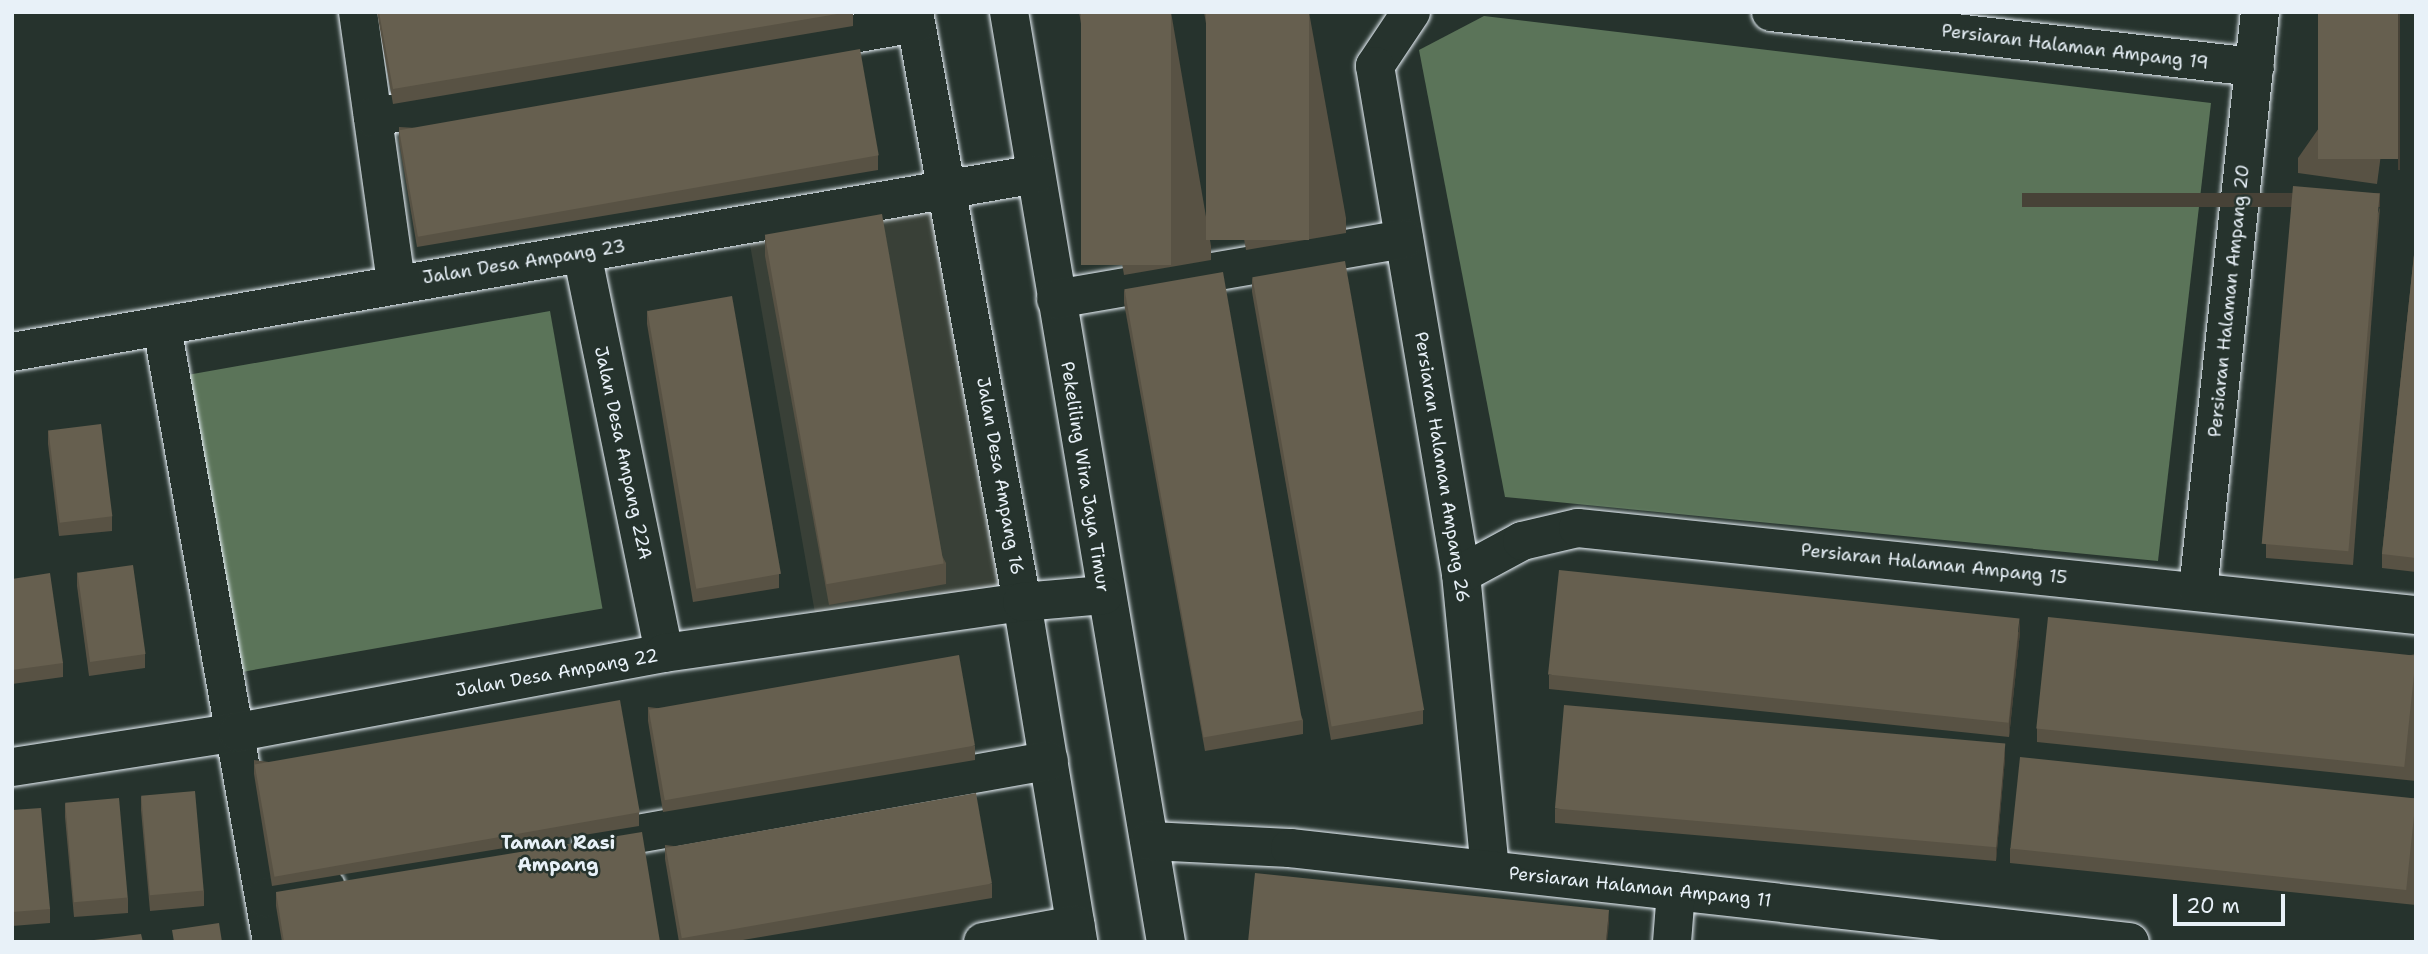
<!DOCTYPE html>
<style>
body{margin:0}
#map{position:relative;width:2428px;height:954px;overflow:hidden;background:#26332d;font-family:"Shantell Sans",sans-serif}
div>[style]{position:absolute}
.built>*{inset:0;background:#394037;transform-origin:0 0}
.green>*{inset:0;background:#5b7459;transform-origin:0 0}
.roads{filter:drop-shadow(0 0 2px #e8f1f8) drop-shadow(0 0 2px #e8f1f8)}
.minor>*{height:38px;margin:-19px;padding:0 19px;transform-origin:19px;border-radius:19px;background:#26332d}
.wall>*{inset:0;background:#585244}
.shaded-wall>*{inset:0;background:#474237;transform-origin:0 0}
.building>*{inset:0;background:#665f4f;transform-origin:0 0}
span{translate:-50% -50%;white-space:nowrap;text-align:center;line-height:1.15;-webkit-text-stroke:5px #26332d;paint-order:stroke}
.street-label{font-size:18px;color:#e8f1f8}
.neighbourhood-label{font-size:19px;color:#e8f1f8;font-weight:700}
.frame{position:absolute;inset:0;border:14px solid #e8f1f8;pointer-events:none}
.scale{position:absolute;left:2173px;top:894px;width:112px;height:32px;box-sizing:border-box;border:4px solid #e8f1f8;border-top:0;padding-left:9px;font-size:21px;line-height:24px;white-space:nowrap;color:#e8f1f8;-webkit-text-stroke:5px #26332d;paint-order:stroke}
</style>
<div id="map">
<div class="built">
<div style="left:942px;top:199px;width:402px;height:197px;rotate:80deg"></div>
</div>
<div class="green">
<div style="clip-path:polygon(1484px 16px,2211px 103px,2158px 561px,1505px 497px,1419px 50px)"></div>
<div style="left:550px;top:311px;width:302px;height:367px;rotate:80deg"></div>
</div>
<div class="roads">
<div class="minor">
<div style="left:358px;top:12px;width:274px;rotate:82deg"></div>
<div style="left:914px;top:12px;width:600px;rotate:79.63deg"></div>
<div style="left:1022px;top:602px;width:345px;rotate:80.6deg"></div>
<div style="left:1009px;top:12px;width:943px;rotate:80.42deg"></div>
<div style="left:1411px;top:12px;width:65px;rotate:123.7deg"></div>
<div style="left:1375px;top:66px;width:515px;rotate:80.39deg"></div>
<div style="left:1461px;top:574px;width:297px;rotate:84.4deg"></div>
<div style="left:1771px;top:12px;width:487px;rotate:6.5deg"></div>
<div style="left:373px;top:117px;width:551px;rotate:-9.82deg"></div>
<div style="left:582px;top:253px;width:408px;rotate:78.4deg"></div>
<div style="left:1056px;top:299px;width:353px;rotate:-9.8deg"></div>
<div style="left:162px;top:327px;width:625px;rotate:79.86deg"></div>
<div style="left:12px;top:352px;width:1039px;rotate:-9.86deg"></div>
<div style="left:1461px;top:574px;width:69px;rotate:-28.4deg"></div>
<div style="left:1522px;top:541px;width:57px;rotate:-13.1deg"></div>
<div style="left:1578px;top:528px;width:843px;rotate:5.93deg"></div>
<div style="left:2198px;top:590px;width:581px;rotate:-83.88deg"></div>
<div style="left:12px;top:767px;width:229px;rotate:-8.8deg"></div>
<div style="left:238px;top:732px;width:433px;rotate:-10.5deg"></div>
<div style="left:664px;top:653px;width:362px;rotate:-8.1deg"></div>
<div style="left:1022px;top:602px;width:82px;rotate:-4.9deg"></div>
<div style="left:1150px;top:841px;width:140px;rotate:2.9deg"></div>
<div style="left:1290px;top:848px;width:845px;rotate:6.39deg"></div>
<div style="left:592px;top:842px;width:464px;rotate:-10.1deg"></div>
<div style="left:265px;top:898px;width:62px;rotate:-10.2deg"></div>
<div style="left:983px;top:942px;width:94px;rotate:-10.5deg"></div>
<div style="left:1672px;top:942px;width:51px;rotate:-85.5deg"></div>
</div>
</div>
<div class="wall">
<div style="clip-path:polygon(377px 12px,853px 12px,853px 26px,393px 104px)"></div>
<div style="clip-path:polygon(1079px 12px,1171px 12px,1211px 246px,1211px 260px,1124px 275px)"></div>
<div style="clip-path:polygon(1204px 12px,1309px 12px,1346px 218px,1346px 233px,1246px 250px)"></div>
<div style="clip-path:polygon(2400px 12px,2377px 184px,2298px 173px,2298px 158px)"></div>
<div style="clip-path:polygon(399px 127px,878px 155px,878px 170px,417px 247px,399px 141px)"></div>
<div style="clip-path:polygon(2380px 207px,2353px 565px,2266px 558px,2266px 544px)"></div>
<div style="clip-path:polygon(765px 236px,946px 563px,946px 584px,829px 605px,765px 256px)"></div>
<div style="clip-path:polygon(2416px 236px,2416px 572px,2382px 568px,2382px 554px)"></div>
<div style="clip-path:polygon(1252px 277px,1423px 710px,1423px 724px,1331px 740px,1252px 292px)"></div>
<div style="clip-path:polygon(1124px 289px,1303px 720px,1303px 734px,1205px 751px,1124px 303px)"></div>
<div style="clip-path:polygon(647px 310px,779px 574px,779px 588px,693px 602px,647px 324px)"></div>
<div style="clip-path:polygon(48px 430px,112px 516px,112px 531px,59px 536px,48px 444px)"></div>
<div style="clip-path:polygon(77px 572px,145px 654px,145px 668px,89px 676px,77px 586px)"></div>
<div style="clip-path:polygon(12px 579px,63px 663px,63px 677px,12px 684px)"></div>
<div style="clip-path:polygon(2020px 632px,2009px 737px,1549px 689px,1549px 675px)"></div>
<div style="clip-path:polygon(2416px 654px,2416px 781px,2037px 742px,2037px 728px)"></div>
<div style="clip-path:polygon(648px 707px,975px 746px,975px 760px,663px 812px,648px 721px)"></div>
<div style="clip-path:polygon(2005px 758px,1996px 861px,1555px 823px,1555px 809px)"></div>
<div style="clip-path:polygon(254px 760px,639px 812px,639px 826px,272px 886px,254px 774px)"></div>
<div style="clip-path:polygon(141px 796px,204px 891px,204px 906px,150px 911px,141px 810px)"></div>
<div style="clip-path:polygon(2416px 798px,2416px 905px,2010px 863px,2010px 848px)"></div>
<div style="clip-path:polygon(65px 803px,128px 898px,128px 913px,74px 917px,65px 817px)"></div>
<div style="clip-path:polygon(12px 810px,50px 909px,50px 923px,12px 926px)"></div>
<div style="clip-path:polygon(665px 845px,992px 884px,992px 898px,731px 942px,679px 942px,665px 859px)"></div>
<div style="clip-path:polygon(276px 892px,660px 942px,282px 942px,276px 906px)"></div>
</div>
<div class="shaded-wall">
<div style="left:2398px;top:12px;width:2px;height:158px"></div>
<div style="left:2380px;top:193px;width:14px;height:358px;rotate:90deg"></div>
<div style="clip-path:polygon(2020px 617px,2020px 632px,2009px 737px,2009px 723px)"></div>
<div style="clip-path:polygon(2005px 744px,2005px 758px,1996px 861px,1996px 847px)"></div>
<div style="clip-path:polygon(1609px 910px,1609px 924px,1607px 942px,1606px 942px)"></div>
</div>
<div class="building">
<div style="clip-path:polygon(379px 12px,849px 12px,393px 89px)"></div>
<div style="left:1081px;top:12px;width:90px;height:253px"></div>
<div style="left:1206px;top:12px;width:103px;height:228px"></div>
<div style="left:2318px;top:12px;width:80px;height:147px"></div>
<div style="left:860px;top:49px;width:108px;height:468px;rotate:80deg"></div>
<div style="left:2293px;top:186px;width:87px;height:359px;rotate:5deg"></div>
<div style="left:882px;top:214px;width:355px;height:119px;rotate:80deg"></div>
<div style="clip-path:polygon(2416px 236px,2416px 558px,2382px 554px)"></div>
<div style="left:1345px;top:261px;width:456px;height:94px;rotate:80deg"></div>
<div style="left:1223px;top:272px;width:455px;height:100px;rotate:80deg"></div>
<div style="left:732px;top:296px;width:282px;height:86px;rotate:80deg"></div>
<div style="left:101px;top:424px;width:93px;height:53px;rotate:83deg"></div>
<div style="left:133px;top:565px;width:90px;height:56px;rotate:82deg"></div>
<div style="left:1559px;top:570px;width:463px;height:105px;rotate:6deg"></div>
<div style="clip-path:polygon(50px 573px,63px 663px,12px 670px,12px 579px)"></div>
<div style="left:2048px;top:617px;width:370px;height:112px;rotate:6deg"></div>
<div style="left:959px;top:655px;width:92px;height:315px;rotate:80deg"></div>
<div style="left:620px;top:700px;width:114px;height:371px;rotate:80deg"></div>
<div style="left:1564px;top:705px;width:443px;height:104px;rotate:5deg"></div>
<div style="left:2020px;top:757px;width:398px;height:92px;rotate:6deg"></div>
<div style="left:195px;top:791px;width:100px;height:54px;rotate:85deg"></div>
<div style="left:976px;top:793px;width:92px;height:315px;rotate:80deg"></div>
<div style="left:119px;top:798px;width:100px;height:54px;rotate:85deg"></div>
<div style="clip-path:polygon(41px 808px,50px 909px,12px 912px,12px 810px)"></div>
<div style="clip-path:polygon(642px 832px,660px 942px,284px 942px,276px 892px)"></div>
<div style="clip-path:polygon(1255px 873px,1609px 910px,1606px 942px,1248px 942px)"></div>
<div style="clip-path:polygon(219px 923px,222px 942px,174px 942px,172px 930px)"></div>
<div style="clip-path:polygon(141px 934px,143px 942px,94px 942px,94px 940px)"></div>
</div>
<div class="street-label">
<span style="left:2075px;top:47px;rotate:7deg">Persiaran Halaman Ampang 19</span>
<span style="left:524px;top:262px;rotate:-9deg">Jalan Desa Ampang 23</span>
<span style="left:2229px;top:301px;rotate:-84deg">Persiaran Halaman Ampang 20</span>
<span style="left:623px;top:453px;rotate:78deg">Jalan Desa Ampang 22A</span>
<span style="left:1442px;top:467px;rotate:81deg">Persiaran Halaman Ampang 26</span>
<span style="left:1000px;top:476px;rotate:80deg">Jalan Desa Ampang 16</span>
<span style="left:1085px;top:477px;rotate:81deg">Pekeliling Wira Jaya Timur</span>
<span style="left:1934px;top:564px;rotate:6deg">Persiaran Halaman Ampang 15</span>
<span style="left:557px;top:673px;rotate:-10deg">Jalan Desa Ampang 22</span>
<span style="left:1640px;top:887px;rotate:6deg">Persiaran Halaman Ampang 11</span>
</div>
<div class="neighbourhood-label">
<span style="left:558px;top:854px">Taman Rasi<br>Ampang</span>
</div>
<div class="frame"></div>
<div class="scale">20 m</div>
</div>
